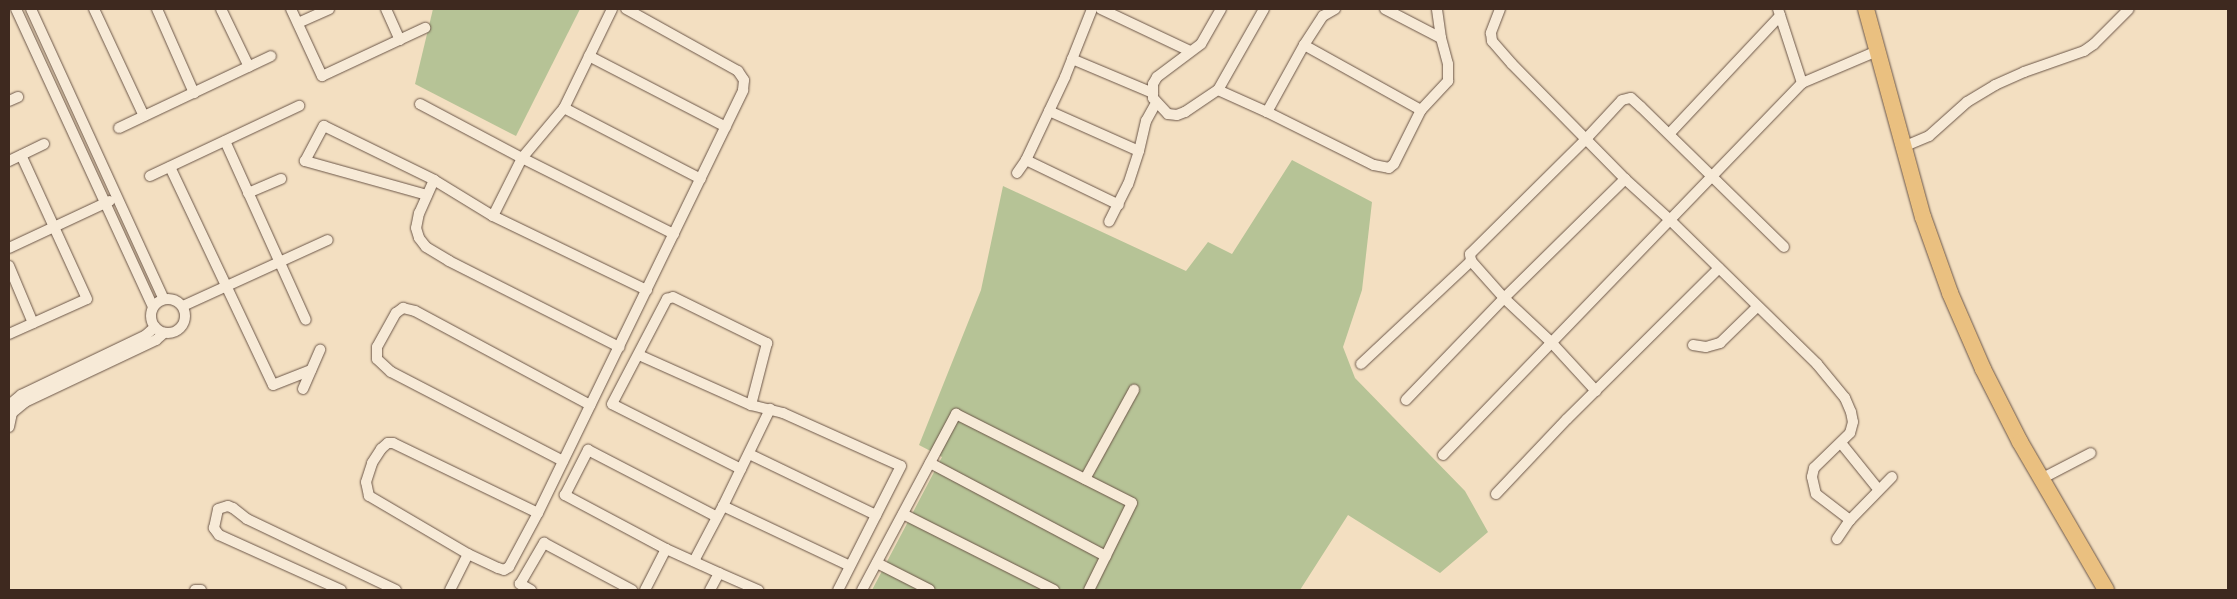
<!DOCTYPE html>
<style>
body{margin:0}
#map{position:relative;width:2237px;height:599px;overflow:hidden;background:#f3dfc1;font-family:Alegreya,serif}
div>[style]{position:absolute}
.green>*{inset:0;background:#b6c396}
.roads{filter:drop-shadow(0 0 1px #6b5648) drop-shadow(0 0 1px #6b5648)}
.minor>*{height:10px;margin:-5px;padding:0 5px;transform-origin:5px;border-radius:5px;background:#f7ead7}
.minor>.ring{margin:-5px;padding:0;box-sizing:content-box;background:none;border:10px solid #f7ead7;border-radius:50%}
.primary>*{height:16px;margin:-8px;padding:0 8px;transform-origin:8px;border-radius:8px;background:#eac080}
span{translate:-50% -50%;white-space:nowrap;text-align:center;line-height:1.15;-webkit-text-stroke:4px #f7ead7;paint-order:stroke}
.frame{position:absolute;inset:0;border:10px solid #3e291f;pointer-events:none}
</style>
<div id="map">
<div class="green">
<div style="clip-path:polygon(433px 9px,580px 9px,516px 136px,415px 84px)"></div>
<div style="clip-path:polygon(1292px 160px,1372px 202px,1362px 290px,1343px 347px,1355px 378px,1465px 491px,1488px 532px,1440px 573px,1348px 515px,1300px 590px,872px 590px,942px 457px,919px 445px,981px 290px,1003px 186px,1186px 271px,1208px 242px,1232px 254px)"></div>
</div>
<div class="roads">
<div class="minor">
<div style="left:16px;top:9px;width:328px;rotate:65.3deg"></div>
<div style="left:31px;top:9px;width:319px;rotate:65.4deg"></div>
<div style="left:94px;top:9px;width:118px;rotate:65deg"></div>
<div style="left:157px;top:9px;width:92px;rotate:66.2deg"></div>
<div style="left:221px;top:9px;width:64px;rotate:64.2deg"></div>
<div style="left:291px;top:9px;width:74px;rotate:65.2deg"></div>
<div style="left:322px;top:76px;width:114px;rotate:-25deg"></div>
<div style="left:386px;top:9px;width:34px;rotate:66deg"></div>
<div style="left:1101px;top:9px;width:98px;rotate:25.3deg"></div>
<div style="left:1221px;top:9px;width:40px;rotate:119.7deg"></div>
<div style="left:1201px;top:44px;width:55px;rotate:143.1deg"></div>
<div style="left:1157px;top:77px;width:8px;rotate:120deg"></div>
<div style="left:1153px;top:84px;width:14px;rotate:90deg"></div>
<div style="left:1153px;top:98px;width:22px;rotate:47deg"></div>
<div style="left:1168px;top:114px;width:9px;rotate:6deg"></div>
<div style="left:1177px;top:115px;width:9px;rotate:-21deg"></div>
<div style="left:1185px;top:112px;width:40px;rotate:-34deg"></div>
<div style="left:1218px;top:90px;width:93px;rotate:-60.4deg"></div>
<div style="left:1385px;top:9px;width:63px;rotate:27.4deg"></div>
<div style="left:1500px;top:9px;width:26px;rotate:111deg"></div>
<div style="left:1491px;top:33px;width:8px;rotate:83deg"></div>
<div style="left:1492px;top:41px;width:30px;rotate:49deg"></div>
<div style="left:1512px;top:64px;width:161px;rotate:45.5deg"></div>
<div style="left:1625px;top:179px;width:61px;rotate:42.3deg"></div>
<div style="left:1670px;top:220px;width:206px;rotate:44.4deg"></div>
<div style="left:1817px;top:364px;width:44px;rotate:50.5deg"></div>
<div style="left:1845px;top:398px;width:15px;rotate:67deg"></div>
<div style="left:1851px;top:412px;width:10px;rotate:79deg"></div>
<div style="left:1853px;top:422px;width:11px;rotate:105deg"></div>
<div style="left:1850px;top:433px;width:50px;rotate:135.8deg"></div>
<div style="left:1814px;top:468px;width:9px;rotate:103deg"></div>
<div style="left:1812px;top:477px;width:17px;rotate:77deg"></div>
<div style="left:1816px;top:494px;width:43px;rotate:37.4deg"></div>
<div style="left:1778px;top:9px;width:78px;rotate:72deg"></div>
<div style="left:298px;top:23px;width:34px;rotate:-24deg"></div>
<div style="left:1304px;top:45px;width:35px;rotate:-57deg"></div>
<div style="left:1323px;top:16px;width:14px;rotate:-30deg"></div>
<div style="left:589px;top:56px;width:154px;rotate:27.4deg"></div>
<div style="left:1072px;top:59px;width:88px;rotate:22.8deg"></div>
<div style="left:1218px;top:90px;width:54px;rotate:24.2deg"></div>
<div style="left:1267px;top:112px;width:119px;rotate:26.4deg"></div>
<div style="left:1374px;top:165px;width:15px;rotate:11deg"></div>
<div style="left:1389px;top:168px;width:6px;rotate:-39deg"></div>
<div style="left:1394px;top:164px;width:60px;rotate:-63.4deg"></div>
<div style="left:1421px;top:110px;width:40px;rotate:-47deg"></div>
<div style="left:1448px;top:81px;width:17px;rotate:-90deg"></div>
<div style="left:1448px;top:64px;width:27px;rotate:-105deg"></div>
<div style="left:1441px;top:38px;width:29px;rotate:-98deg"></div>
<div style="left:9px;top:101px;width:10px;rotate:-24deg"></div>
<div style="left:420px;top:104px;width:115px;rotate:27.9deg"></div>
<div style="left:522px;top:158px;width:170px;rotate:26.6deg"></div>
<div style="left:564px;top:108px;width:154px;rotate:27.4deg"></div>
<div style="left:1049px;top:111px;width:98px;rotate:24deg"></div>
<div style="left:1139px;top:151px;width:35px;rotate:108deg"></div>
<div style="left:1128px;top:184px;width:42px;rotate:116.6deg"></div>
<div style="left:1267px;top:112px;width:77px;rotate:-61.1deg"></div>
<div style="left:1304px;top:45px;width:134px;rotate:29.1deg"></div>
<div style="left:119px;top:128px;width:168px;rotate:-25.3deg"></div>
<div style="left:1670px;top:133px;width:161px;rotate:-46.8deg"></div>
<div style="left:225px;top:141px;width:196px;rotate:65.7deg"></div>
<div style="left:1903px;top:147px;width:28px;rotate:-23deg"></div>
<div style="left:1929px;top:136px;width:51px;rotate:-41.8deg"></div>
<div style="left:1967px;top:102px;width:33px;rotate:-31deg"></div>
<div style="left:1995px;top:85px;width:32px;rotate:-24deg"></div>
<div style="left:2024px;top:72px;width:64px;rotate:-19.3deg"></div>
<div style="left:2084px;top:51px;width:12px;rotate:-35deg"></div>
<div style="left:2094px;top:44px;width:49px;rotate:-45deg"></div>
<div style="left:1139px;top:151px;width:31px;rotate:-77deg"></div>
<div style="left:1146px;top:121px;width:21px;rotate:-61deg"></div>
<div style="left:1026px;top:160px;width:103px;rotate:25.8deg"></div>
<div style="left:9px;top:161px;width:39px;rotate:-26deg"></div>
<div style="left:170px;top:167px;width:241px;rotate:64.7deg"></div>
<div style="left:273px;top:385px;width:41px;rotate:-21.5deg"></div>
<div style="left:1017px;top:173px;width:16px;rotate:-55deg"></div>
<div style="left:1026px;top:160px;width:92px;rotate:-64.8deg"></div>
<div style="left:1065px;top:77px;width:73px;rotate:-68.3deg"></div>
<div style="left:150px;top:176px;width:165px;rotate:-25.2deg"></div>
<div style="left:434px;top:180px;width:36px;rotate:114deg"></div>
<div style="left:419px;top:213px;width:15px;rotate:101deg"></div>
<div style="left:416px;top:228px;width:10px;rotate:73deg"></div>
<div style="left:419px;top:238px;width:11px;rotate:52deg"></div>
<div style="left:426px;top:247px;width:27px;rotate:31deg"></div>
<div style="left:449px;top:261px;width:191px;rotate:26.8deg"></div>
<div style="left:248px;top:193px;width:36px;rotate:-23deg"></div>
<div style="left:427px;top:195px;width:127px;rotate:-164.4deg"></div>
<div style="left:305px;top:161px;width:40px;rotate:-62deg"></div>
<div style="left:324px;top:126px;width:123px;rotate:26.1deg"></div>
<div style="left:434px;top:180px;width:69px;rotate:31.4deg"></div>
<div style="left:493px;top:216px;width:171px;rotate:25.7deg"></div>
<div style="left:493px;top:216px;width:65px;rotate:-63.4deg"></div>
<div style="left:522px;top:158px;width:65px;rotate:-50deg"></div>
<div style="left:564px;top:108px;width:110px;rotate:-64.1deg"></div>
<div style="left:9px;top:248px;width:111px;rotate:-25deg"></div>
<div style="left:9px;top:266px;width:62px;rotate:67.2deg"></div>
<div class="ring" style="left:151px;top:299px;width:24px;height:24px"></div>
<div style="left:183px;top:306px;width:159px;rotate:-24.5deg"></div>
<div style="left:9px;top:334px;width:85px;rotate:-24.2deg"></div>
<div style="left:87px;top:299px;width:158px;rotate:-114.6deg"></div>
<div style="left:1693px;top:345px;width:13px;rotate:9deg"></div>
<div style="left:1706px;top:347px;width:15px;rotate:-16deg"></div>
<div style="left:1720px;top:343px;width:52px;rotate:-44.2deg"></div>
<div style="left:639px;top:355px;width:123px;rotate:24.1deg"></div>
<div style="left:1361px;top:364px;width:151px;rotate:-43.1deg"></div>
<div style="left:303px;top:389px;width:43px;rotate:-66.4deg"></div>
<div style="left:1596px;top:391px;width:67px;rotate:-132.6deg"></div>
<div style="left:1551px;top:342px;width:64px;rotate:-136.9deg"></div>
<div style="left:1504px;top:298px;width:50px;rotate:-131.7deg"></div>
<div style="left:1471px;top:261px;width:7px;rotate:-98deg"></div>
<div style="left:1470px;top:254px;width:162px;rotate:-44.7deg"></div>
<div style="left:1585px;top:140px;width:54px;rotate:-47.2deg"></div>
<div style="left:1622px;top:100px;width:9px;rotate:-13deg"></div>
<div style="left:1631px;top:98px;width:13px;rotate:42deg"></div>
<div style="left:1641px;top:107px;width:200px;rotate:44.4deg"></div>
<div style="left:1406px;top:400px;width:141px;rotate:-46.1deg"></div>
<div style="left:1504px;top:298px;width:170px;rotate:-44.5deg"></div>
<div style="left:9px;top:405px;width:16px;rotate:-40deg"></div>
<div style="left:21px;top:395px;width:139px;rotate:-25.6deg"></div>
<div style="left:146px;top:335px;width:12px;rotate:-42deg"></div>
<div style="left:9px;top:427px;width:14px;rotate:-78deg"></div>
<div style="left:12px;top:413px;width:17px;rotate:-40deg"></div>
<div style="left:25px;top:402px;width:145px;rotate:-25.3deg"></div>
<div style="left:156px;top:340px;width:11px;rotate:-41deg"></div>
<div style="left:1841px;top:443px;width:59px;rotate:51.2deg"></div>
<div style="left:749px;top:454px;width:141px;rotate:25.7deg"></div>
<div style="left:1443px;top:455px;width:517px;rotate:-46.02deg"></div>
<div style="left:1802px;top:83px;width:82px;rotate:-23.1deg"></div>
<div style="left:563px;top:461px;width:194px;rotate:-152.6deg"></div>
<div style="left:391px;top:372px;width:19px;rotate:-137deg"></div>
<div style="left:377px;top:359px;width:12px;rotate:-90deg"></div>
<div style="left:377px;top:347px;width:39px;rotate:-61deg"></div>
<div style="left:396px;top:313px;width:9px;rotate:-36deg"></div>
<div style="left:403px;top:308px;width:12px;rotate:14deg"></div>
<div style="left:415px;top:311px;width:199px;rotate:28.2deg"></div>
<div style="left:930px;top:463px;width:199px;rotate:27.9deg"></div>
<div style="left:741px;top:469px;width:144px;rotate:-153.3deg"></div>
<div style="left:612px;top:404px;width:119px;rotate:-62.4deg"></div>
<div style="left:667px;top:299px;width:6px;rotate:-18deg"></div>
<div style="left:673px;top:297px;width:105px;rotate:26.1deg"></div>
<div style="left:767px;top:343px;width:64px;rotate:104.5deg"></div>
<div style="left:751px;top:405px;width:33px;rotate:14deg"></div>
<div style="left:783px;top:413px;width:129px;rotate:24.2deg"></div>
<div style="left:901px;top:466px;width:139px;rotate:116.9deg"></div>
<div style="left:1085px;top:479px;width:102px;rotate:-61.2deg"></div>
<div style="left:2041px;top:479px;width:56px;rotate:-27.5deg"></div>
<div style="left:1496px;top:494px;width:103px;rotate:-46.6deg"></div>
<div style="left:1567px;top:419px;width:214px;rotate:-44.8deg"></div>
<div style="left:723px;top:506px;width:140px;rotate:25.3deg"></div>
<div style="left:903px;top:514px;width:169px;rotate:26.7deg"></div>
<div style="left:1837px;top:539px;width:23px;rotate:-56deg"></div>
<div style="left:1850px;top:520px;width:60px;rotate:-45.7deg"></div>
<div style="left:468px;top:554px;width:115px;rotate:-149.6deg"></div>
<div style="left:369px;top:496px;width:14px;rotate:-102deg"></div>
<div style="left:366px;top:482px;width:20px;rotate:-72deg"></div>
<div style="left:372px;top:463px;width:17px;rotate:-57deg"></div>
<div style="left:381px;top:449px;width:9px;rotate:-41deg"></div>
<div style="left:388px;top:443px;width:5px"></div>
<div style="left:393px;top:443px;width:161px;rotate:25.8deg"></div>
<div style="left:694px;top:561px;width:62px;rotate:-62.2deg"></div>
<div style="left:723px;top:506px;width:108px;rotate:-64.1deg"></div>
<div style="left:877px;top:563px;width:59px;rotate:27deg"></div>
<div style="left:719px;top:573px;width:43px;rotate:23.6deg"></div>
<div style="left:195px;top:590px;width:6px"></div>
<div style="left:341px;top:590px;width:134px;rotate:-155.7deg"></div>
<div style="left:219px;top:535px;width:9px;rotate:-126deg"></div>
<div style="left:214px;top:528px;width:19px;rotate:-78deg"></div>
<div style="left:218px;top:509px;width:10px;rotate:-17deg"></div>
<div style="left:228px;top:506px;width:5px;rotate:22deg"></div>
<div style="left:233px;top:508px;width:18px;rotate:38deg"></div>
<div style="left:247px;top:519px;width:165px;rotate:25.5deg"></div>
<div style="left:450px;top:590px;width:40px;rotate:-63.4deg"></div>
<div style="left:468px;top:554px;width:33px;rotate:25deg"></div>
<div style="left:498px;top:568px;width:6px;rotate:18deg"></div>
<div style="left:504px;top:570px;width:6px;rotate:-31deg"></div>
<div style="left:509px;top:567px;width:61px;rotate:-61.8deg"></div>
<div style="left:538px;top:513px;width:470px;rotate:-64.1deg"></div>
<div style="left:743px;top:90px;width:10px;rotate:-84deg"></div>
<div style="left:744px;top:80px;width:11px;rotate:-124deg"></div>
<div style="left:738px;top:71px;width:128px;rotate:-151deg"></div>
<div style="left:531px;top:590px;width:13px;rotate:-151deg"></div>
<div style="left:520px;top:584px;width:48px;rotate:-59.7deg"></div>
<div style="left:544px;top:543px;width:100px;rotate:28.1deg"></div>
<div style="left:645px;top:590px;width:46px;rotate:-62.9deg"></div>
<div style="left:710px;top:590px;width:19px;rotate:-62deg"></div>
<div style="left:719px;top:573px;width:58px;rotate:-155.6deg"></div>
<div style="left:666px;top:549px;width:115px;rotate:-151.9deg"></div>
<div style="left:565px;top:495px;width:51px;rotate:-62.9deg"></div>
<div style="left:588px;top:450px;width:145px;rotate:27.4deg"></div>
<div style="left:862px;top:590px;width:200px;rotate:-61.9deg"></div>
<div style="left:956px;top:414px;width:197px;rotate:26.8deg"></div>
<div style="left:1132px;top:503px;width:97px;rotate:116.3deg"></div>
</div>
<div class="primary">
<div style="left:1866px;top:9px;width:216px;rotate:74.7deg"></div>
<div style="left:1923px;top:217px;width:81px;rotate:70.4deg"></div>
<div style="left:1950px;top:293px;width:83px;rotate:66.5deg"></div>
<div style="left:1983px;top:369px;width:82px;rotate:63.1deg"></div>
<div style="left:2020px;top:442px;width:171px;rotate:59.8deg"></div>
</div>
</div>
<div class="frame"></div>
</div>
